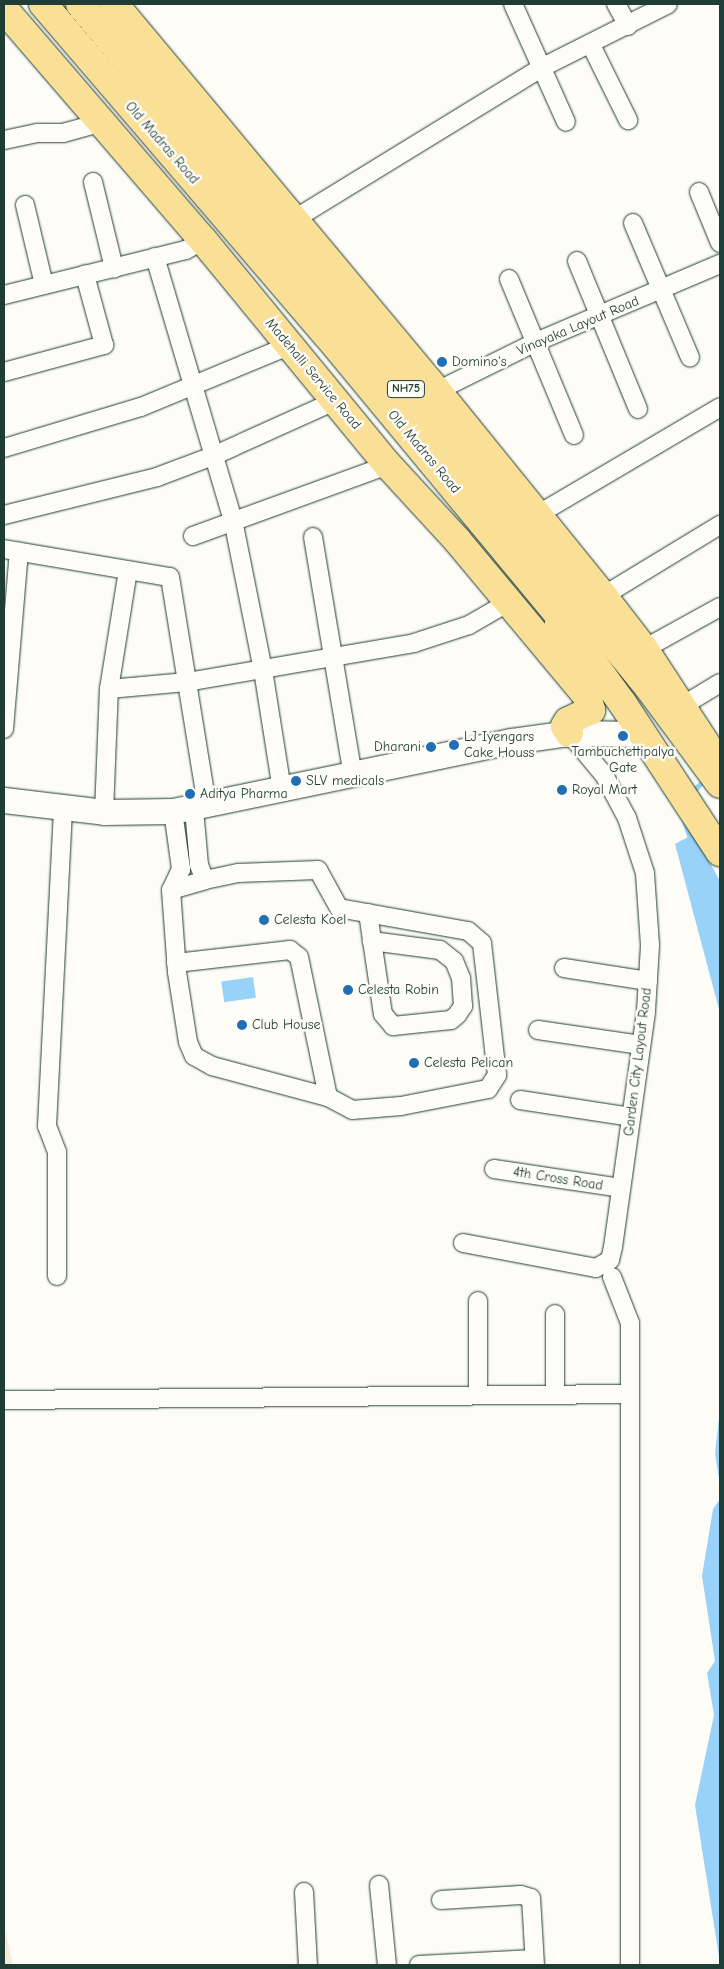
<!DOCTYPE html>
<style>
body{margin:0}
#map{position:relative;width:724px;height:1969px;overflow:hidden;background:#fdfcf7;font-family:"Comic Neue",sans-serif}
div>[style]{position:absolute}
.built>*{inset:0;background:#f6eddb}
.water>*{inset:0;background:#99d2f9;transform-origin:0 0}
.stream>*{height:4.5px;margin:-2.25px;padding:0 2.25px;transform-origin:2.25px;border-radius:2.25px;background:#99d2f9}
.roads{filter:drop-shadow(0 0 1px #1f3d34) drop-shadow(0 0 1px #1f3d34)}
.street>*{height:18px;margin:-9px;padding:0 9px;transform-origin:9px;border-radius:9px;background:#fdfcf7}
.secondary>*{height:25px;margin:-12.5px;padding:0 12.5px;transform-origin:12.5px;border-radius:12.5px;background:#fdfcf7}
.primary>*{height:28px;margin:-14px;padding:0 14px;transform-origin:14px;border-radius:14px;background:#fadf96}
.highway>*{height:28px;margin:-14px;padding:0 14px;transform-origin:14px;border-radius:14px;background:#fadf96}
.dots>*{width:14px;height:14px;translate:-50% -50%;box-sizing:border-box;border:2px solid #fdfcf7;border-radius:50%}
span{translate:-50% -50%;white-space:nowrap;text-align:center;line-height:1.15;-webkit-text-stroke:5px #fdfcf7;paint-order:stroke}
.shield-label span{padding:1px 4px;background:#fdfcf7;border:1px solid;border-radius:4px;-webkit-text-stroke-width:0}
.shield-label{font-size:12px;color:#1f3d34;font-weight:700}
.street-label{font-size:14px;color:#1f3d34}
.poi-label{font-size:14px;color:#1f3d34}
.left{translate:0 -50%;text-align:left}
.right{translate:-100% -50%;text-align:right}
.frame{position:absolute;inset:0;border:5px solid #1f3d34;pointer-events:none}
</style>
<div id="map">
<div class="built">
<div style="clip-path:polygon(4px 1922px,10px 1952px,13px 1965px,4px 1965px)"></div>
</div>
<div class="water">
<div style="clip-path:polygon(694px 834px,720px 881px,720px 1013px,675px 844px)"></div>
<div style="left:253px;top:977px;width:21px;height:32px;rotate:82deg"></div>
<div style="clip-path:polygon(720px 1409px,720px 1485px,715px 1454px)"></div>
<div style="clip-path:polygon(720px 1499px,720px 1963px,695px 1805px,714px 1715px,707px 1673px,715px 1661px,702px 1576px,713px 1509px)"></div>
</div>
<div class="stream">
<div style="left:692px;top:792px;width:20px;rotate:-45deg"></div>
<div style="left:685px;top:822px;width:20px;rotate:72deg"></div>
</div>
<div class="roads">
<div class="street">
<div style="left:513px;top:4px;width:129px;rotate:65.8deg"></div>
<div style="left:616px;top:4px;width:25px;rotate:61deg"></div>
<div style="left:591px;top:45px;width:84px;rotate:63.7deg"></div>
<div style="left:4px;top:140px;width:34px;rotate:-12deg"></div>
<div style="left:37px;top:133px;width:26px"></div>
<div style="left:63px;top:133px;width:41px;rotate:-15.4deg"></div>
<div style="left:93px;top:182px;width:89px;rotate:76.3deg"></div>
<div style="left:699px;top:192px;width:55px;rotate:67.6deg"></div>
<div style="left:25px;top:205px;width:82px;rotate:76.6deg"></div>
<div style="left:293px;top:220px;width:291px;rotate:-31.5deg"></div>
<div style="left:541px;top:68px;width:142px;rotate:-26.7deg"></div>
<div style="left:633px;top:223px;width:146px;rotate:67deg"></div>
<div style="left:155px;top:257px;width:274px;rotate:73.5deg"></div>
<div style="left:233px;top:520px;width:153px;rotate:78.7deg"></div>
<div style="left:263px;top:670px;width:121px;rotate:81deg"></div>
<div style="left:577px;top:261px;width:160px;rotate:67.6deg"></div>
<div style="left:509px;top:279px;width:169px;rotate:67.4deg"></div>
<div style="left:4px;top:295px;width:187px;rotate:-13.9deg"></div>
<div style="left:186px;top:250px;width:20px;rotate:-30deg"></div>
<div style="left:4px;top:372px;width:104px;rotate:-15.1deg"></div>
<div style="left:104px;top:345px;width:73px;rotate:-105.2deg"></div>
<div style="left:437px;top:391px;width:110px;rotate:-26.3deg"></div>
<div style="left:536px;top:342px;width:200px;rotate:-23deg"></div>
<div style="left:4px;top:448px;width:143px;rotate:-16.7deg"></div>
<div style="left:141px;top:407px;width:159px;rotate:-22.5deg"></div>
<div style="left:4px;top:515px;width:158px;rotate:-13.9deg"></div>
<div style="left:157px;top:477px;width:60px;rotate:-20.6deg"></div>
<div style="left:213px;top:456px;width:134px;rotate:-24.3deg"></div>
<div style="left:537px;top:515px;width:212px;rotate:-30.5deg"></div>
<div style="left:193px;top:536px;width:208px;rotate:-20deg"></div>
<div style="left:313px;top:537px;width:241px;rotate:80.5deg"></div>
<div style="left:4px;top:549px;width:168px;rotate:9.6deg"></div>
<div style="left:170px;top:577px;width:232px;rotate:80.8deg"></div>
<div style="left:603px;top:596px;width:137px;rotate:-31.3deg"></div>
<div style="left:644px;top:649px;width:87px;rotate:-28.9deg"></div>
<div style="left:109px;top:689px;width:78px;rotate:-5.1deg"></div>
<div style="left:187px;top:682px;width:230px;rotate:-9.7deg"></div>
<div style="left:414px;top:643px;width:58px;rotate:-18.1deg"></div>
<div style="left:469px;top:625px;width:46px;rotate:-29.9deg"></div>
<div style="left:682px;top:706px;width:44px;rotate:-31.2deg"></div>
<div style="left:4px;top:729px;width:178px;rotate:-85.2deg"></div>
<div style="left:173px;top:811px;width:59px;rotate:82.1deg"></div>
<div style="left:181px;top:869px;width:23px;rotate:115deg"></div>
<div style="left:171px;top:890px;width:82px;rotate:85.8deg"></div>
<div style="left:177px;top:972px;width:71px;rotate:81.1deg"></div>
<div style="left:188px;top:1042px;width:15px;rotate:67deg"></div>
<div style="left:194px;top:1056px;width:21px;rotate:29deg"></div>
<div style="left:212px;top:1066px;width:120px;rotate:15deg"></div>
<div style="left:328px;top:1097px;width:27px;rotate:28deg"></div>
<div style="left:352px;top:1110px;width:49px;rotate:-4.7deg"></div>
<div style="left:401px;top:1106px;width:89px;rotate:-11.1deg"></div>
<div style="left:488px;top:1089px;width:17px;rotate:-57deg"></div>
<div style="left:497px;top:1075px;width:133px;rotate:-96.5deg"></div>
<div style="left:482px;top:943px;width:18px;rotate:-139deg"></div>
<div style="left:468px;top:931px;width:131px;rotate:-169.9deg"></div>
<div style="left:339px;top:908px;width:43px;rotate:-118.9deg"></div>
<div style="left:318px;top:870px;width:80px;rotate:177.9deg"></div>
<div style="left:238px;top:873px;width:34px;rotate:168deg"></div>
<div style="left:205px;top:880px;width:16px;rotate:-112deg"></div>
<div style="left:199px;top:865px;width:56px;rotate:-95.1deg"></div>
<div style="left:104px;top:812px;width:123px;rotate:-87.7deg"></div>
<div style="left:109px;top:689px;width:120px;rotate:-80.9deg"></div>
<div style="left:171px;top:890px;width:35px;rotate:-16deg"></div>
<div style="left:368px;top:913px;width:102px;rotate:81.6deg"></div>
<div style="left:383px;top:1014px;width:16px;rotate:50deg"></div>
<div style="left:393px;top:1026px;width:58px;rotate:-5.9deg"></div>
<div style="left:451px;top:1020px;width:8px;rotate:-40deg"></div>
<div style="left:457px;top:1015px;width:11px;rotate:-56deg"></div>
<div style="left:463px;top:1006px;width:28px;rotate:-94deg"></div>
<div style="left:461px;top:978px;width:18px;rotate:-112deg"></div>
<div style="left:454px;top:961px;width:18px;rotate:-142deg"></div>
<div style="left:440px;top:950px;width:69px;rotate:-172.5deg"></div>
<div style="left:176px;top:963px;width:115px;rotate:-6.5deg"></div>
<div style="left:290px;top:950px;width:11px;rotate:38deg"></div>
<div style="left:299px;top:957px;width:143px;rotate:78.3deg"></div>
<div style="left:564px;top:968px;width:85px;rotate:8.8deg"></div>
<div style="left:538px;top:1030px;width:104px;rotate:8.3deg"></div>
<div style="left:520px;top:1100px;width:112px;rotate:8.7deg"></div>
<div style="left:494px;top:1169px;width:128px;rotate:8.5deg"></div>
<div style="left:463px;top:1243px;width:135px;rotate:10.6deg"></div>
<div style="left:596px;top:1268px;width:16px;rotate:-30deg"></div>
<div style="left:610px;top:1260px;width:13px;rotate:-77deg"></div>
<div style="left:613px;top:1247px;width:238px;rotate:-82deg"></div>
<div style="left:646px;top:1011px;width:66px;rotate:-86.5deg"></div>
<div style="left:650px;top:945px;width:72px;rotate:-94deg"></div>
<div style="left:645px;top:873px;width:58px;rotate:-108.1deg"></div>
<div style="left:627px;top:818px;width:49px;rotate:-118.1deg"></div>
<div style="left:604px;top:775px;width:55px;rotate:-129.8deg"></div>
<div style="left:57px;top:1276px;width:124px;rotate:-90deg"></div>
<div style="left:57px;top:1152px;width:28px;rotate:-111deg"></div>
<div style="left:47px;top:1126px;width:320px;rotate:-87.1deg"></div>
<div style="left:612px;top:1277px;width:49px;rotate:68.6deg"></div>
<div style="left:630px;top:1323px;width:642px;rotate:90deg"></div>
<div style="left:478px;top:1395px;width:94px;rotate:-90deg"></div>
<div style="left:555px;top:1395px;width:81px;rotate:-90deg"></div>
<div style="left:4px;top:1400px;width:625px;rotate:-0.55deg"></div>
<div style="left:379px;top:1885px;width:80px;rotate:84.3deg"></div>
<div style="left:304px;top:1892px;width:73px;rotate:86.9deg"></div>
<div style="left:441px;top:1900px;width:80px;rotate:-3.6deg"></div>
<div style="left:521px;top:1895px;width:10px;rotate:17deg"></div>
<div style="left:531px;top:1898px;width:67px;rotate:86.6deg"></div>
<div style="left:419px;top:1965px;width:115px;rotate:-3deg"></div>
</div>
<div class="secondary">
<div style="left:4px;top:800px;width:101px;rotate:6.8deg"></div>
<div style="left:104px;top:812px;width:69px;rotate:-0.8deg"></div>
<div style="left:173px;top:811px;width:346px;rotate:-11.7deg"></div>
<div style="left:512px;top:741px;width:58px;rotate:-8deg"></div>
<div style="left:569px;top:733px;width:74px;rotate:0.8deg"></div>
</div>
<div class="primary">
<div style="left:114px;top:4px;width:504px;rotate:50.15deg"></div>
<div style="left:437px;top:391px;width:264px;rotate:51deg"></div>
<div style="left:603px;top:596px;width:67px;rotate:52.3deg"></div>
<div style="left:644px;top:649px;width:134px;rotate:56.9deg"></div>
<div style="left:4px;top:9px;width:305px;rotate:49.3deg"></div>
<div style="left:203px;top:240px;width:291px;rotate:50.6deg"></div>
<div style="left:388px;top:465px;width:102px;rotate:47.4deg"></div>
<div style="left:457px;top:540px;width:203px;rotate:50.2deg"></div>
<div style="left:587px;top:696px;width:15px;rotate:74deg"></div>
<div style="left:591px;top:710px;width:25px;rotate:154deg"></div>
<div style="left:568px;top:721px;width:6px;rotate:121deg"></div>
<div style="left:565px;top:726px;width:8px;rotate:60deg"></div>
</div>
<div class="highway">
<div style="left:43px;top:4px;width:436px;rotate:49.4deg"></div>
<div style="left:327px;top:335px;width:366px;rotate:50.4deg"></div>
<div style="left:560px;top:617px;width:107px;rotate:54.1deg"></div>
<div style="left:623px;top:704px;width:177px;rotate:56.8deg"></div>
<div style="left:80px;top:4px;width:519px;rotate:49.77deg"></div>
<div style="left:415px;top:400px;width:371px;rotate:50.9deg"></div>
<div style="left:649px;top:688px;width:119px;rotate:53.5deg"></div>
<div style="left:554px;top:655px;width:38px;rotate:-81deg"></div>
</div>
</div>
<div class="dots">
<div style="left:442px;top:362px;background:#1f6fb2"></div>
<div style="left:623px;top:736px;background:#1f6fb2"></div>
<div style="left:454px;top:745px;background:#1f6fb2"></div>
<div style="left:431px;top:747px;background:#1f6fb2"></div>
<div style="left:296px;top:781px;background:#1f6fb2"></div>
<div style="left:562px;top:790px;background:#1f6fb2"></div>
<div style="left:190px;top:794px;background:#1f6fb2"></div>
<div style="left:264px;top:920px;background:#1f6fb2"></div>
<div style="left:348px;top:990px;background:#1f6fb2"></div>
<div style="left:242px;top:1025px;background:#1f6fb2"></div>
<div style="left:414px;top:1063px;background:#1f6fb2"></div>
</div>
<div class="shield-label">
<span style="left:406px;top:389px">NH75</span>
</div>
<div class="street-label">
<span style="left:162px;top:143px;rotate:49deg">Old Madras Road</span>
<span style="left:578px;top:326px;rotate:-23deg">Vinayaka Layout Road</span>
<span style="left:313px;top:374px;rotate:50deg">Madehalli Service Road</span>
<span style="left:424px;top:452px;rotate:50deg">Old Madras Road</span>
<span style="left:638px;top:1062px;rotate:-83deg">Garden City Layout Road</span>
<span style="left:558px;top:1179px;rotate:9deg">4th Cross Road</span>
</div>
<div class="poi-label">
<span class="left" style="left:452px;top:362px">Domino's</span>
<span class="left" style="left:464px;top:745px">LJ Iyengars<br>Cake Houss</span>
<span class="right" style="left:421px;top:747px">Dharani</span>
<span style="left:623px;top:760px">Tambuchettipalya<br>Gate</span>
<span class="left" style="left:306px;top:781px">SLV medicals</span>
<span class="left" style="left:572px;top:790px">Royal Mart</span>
<span class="left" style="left:200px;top:794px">Aditya Pharma</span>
<span class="left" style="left:274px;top:920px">Celesta Koel</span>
<span class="left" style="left:358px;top:990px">Celesta Robin</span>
<span class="left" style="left:252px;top:1025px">Club House</span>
<span class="left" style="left:424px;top:1063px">Celesta Pelican</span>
</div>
<div class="frame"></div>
</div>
